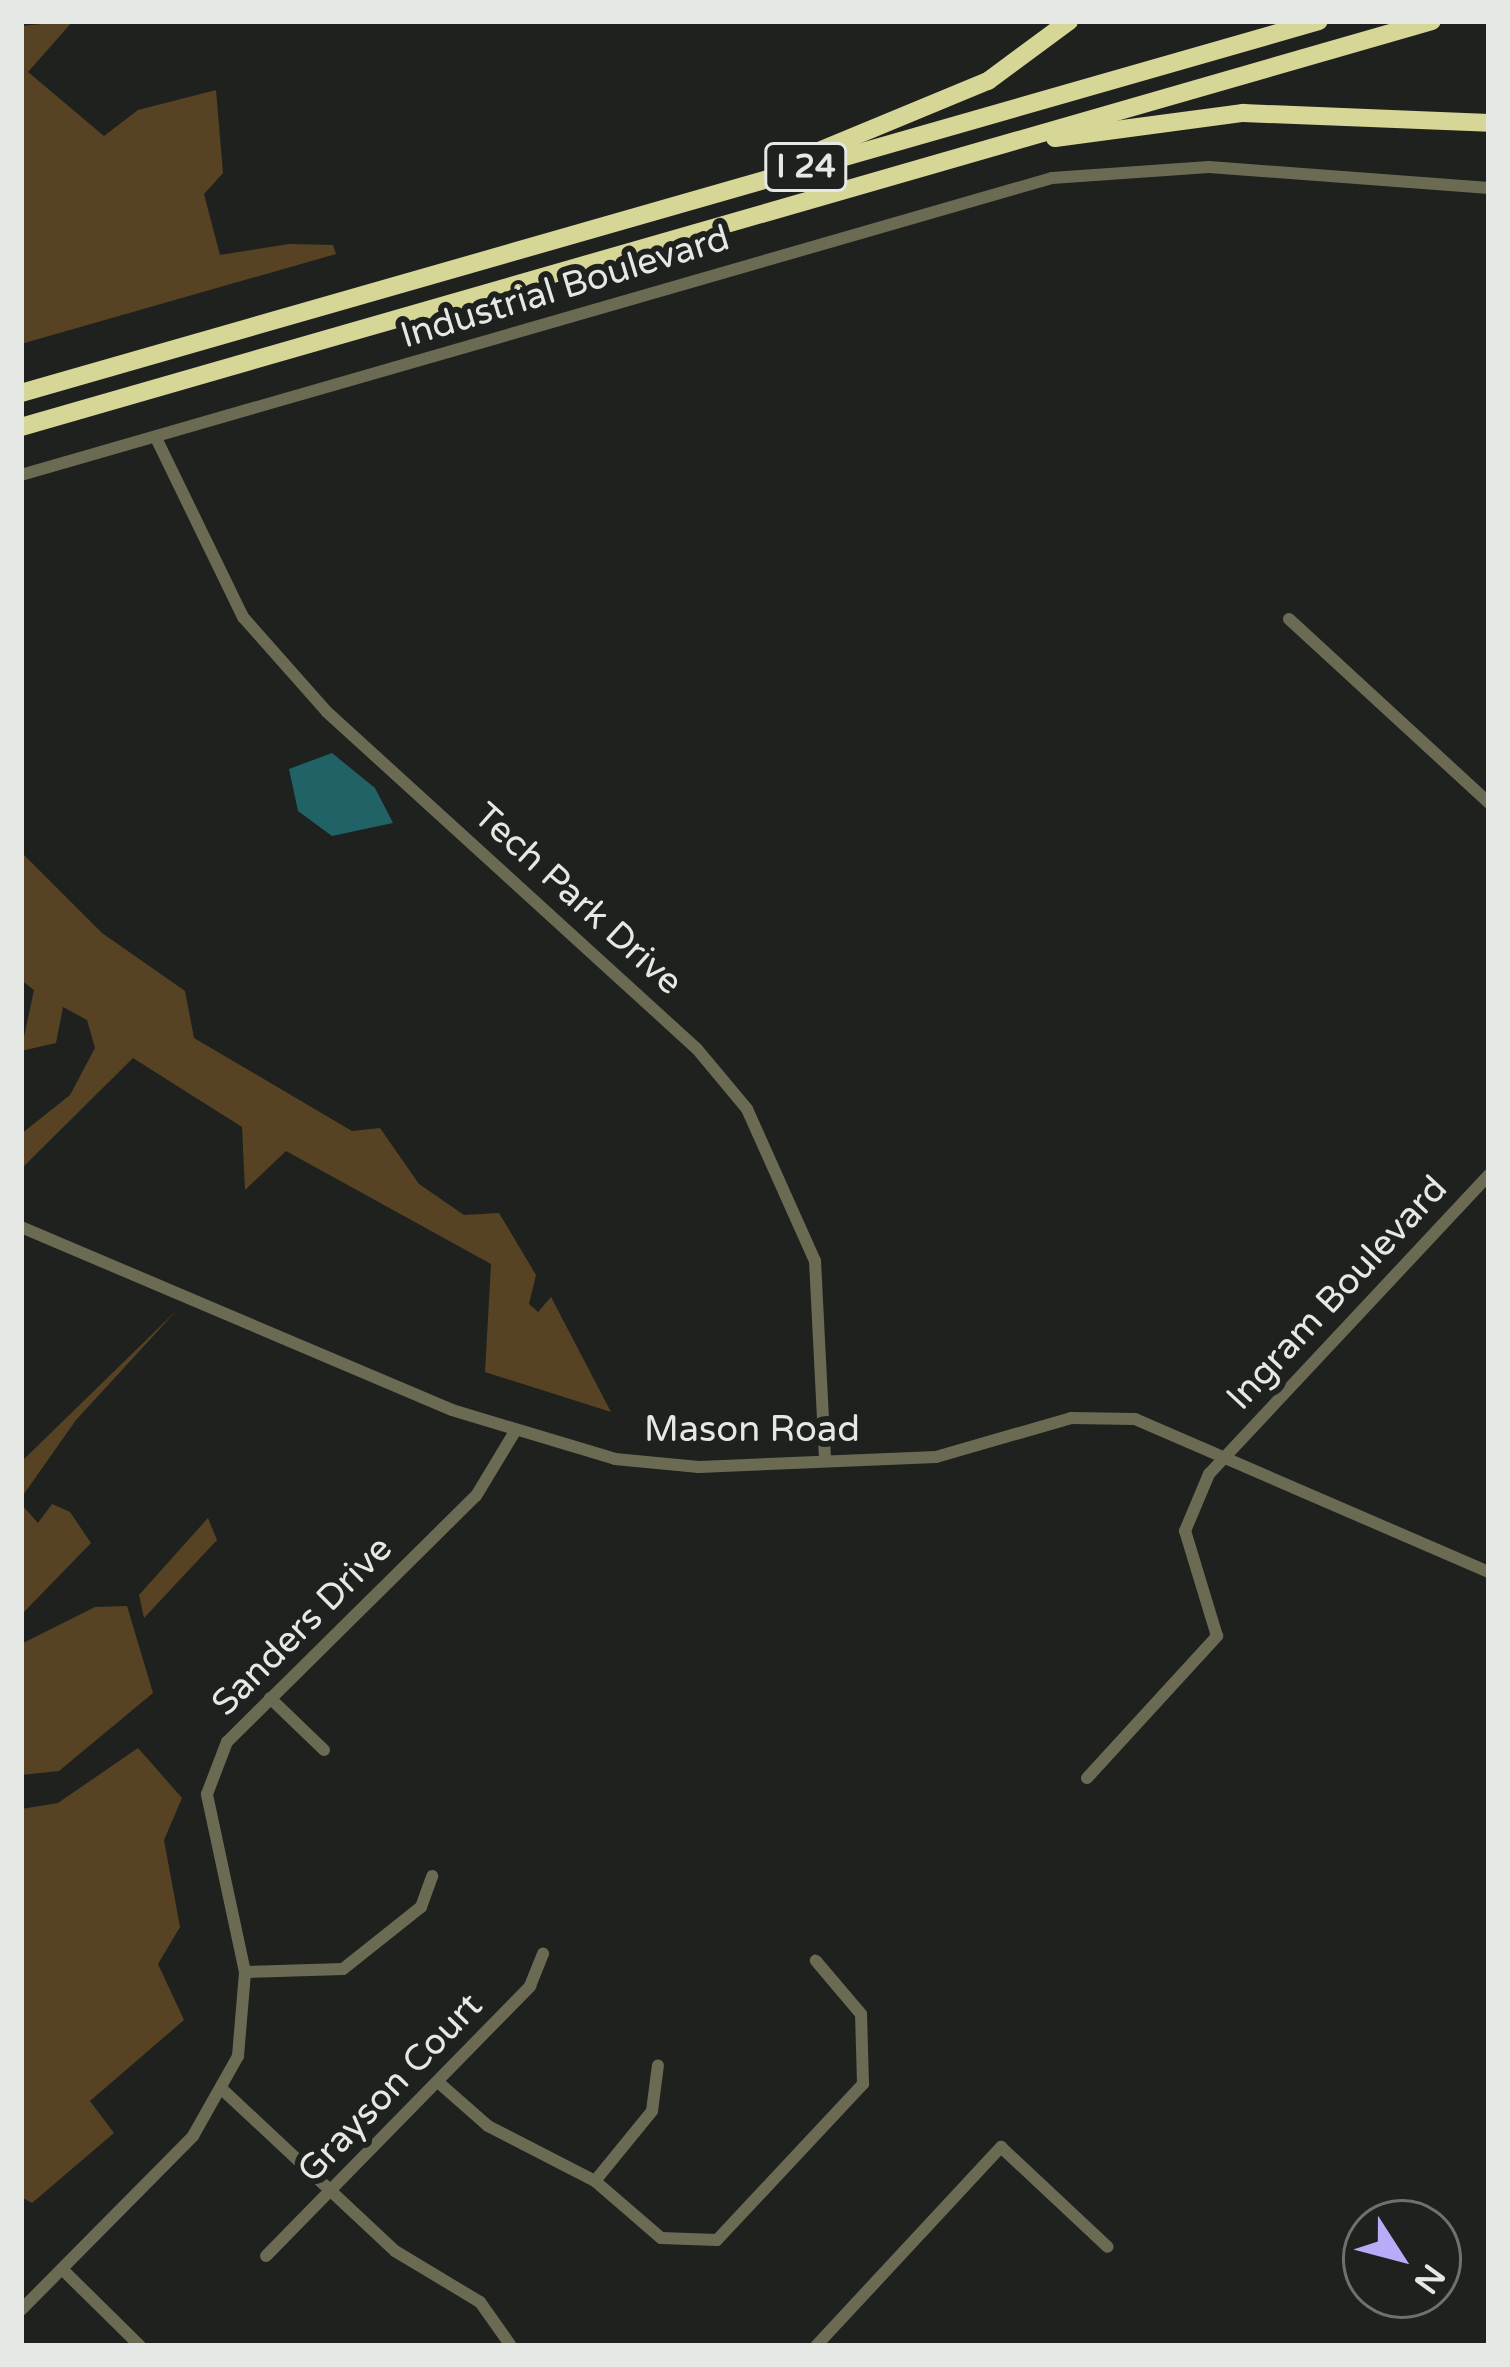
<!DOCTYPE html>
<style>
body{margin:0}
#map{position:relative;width:1510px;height:2367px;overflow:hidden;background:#1e211e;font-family:"Varela Round",sans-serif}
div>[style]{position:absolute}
.green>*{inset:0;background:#574324}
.water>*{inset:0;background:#216266}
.minor>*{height:12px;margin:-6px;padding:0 6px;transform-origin:6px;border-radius:6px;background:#6b6b53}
.highway>*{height:18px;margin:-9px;padding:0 9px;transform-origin:9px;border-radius:9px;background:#d6d697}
span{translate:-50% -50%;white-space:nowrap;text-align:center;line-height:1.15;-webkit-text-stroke:12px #1e211e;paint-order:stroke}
.shield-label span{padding:3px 9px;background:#1e211e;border:3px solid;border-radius:9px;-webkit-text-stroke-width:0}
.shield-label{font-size:33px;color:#e6e8e6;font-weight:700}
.street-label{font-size:36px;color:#e6e8e6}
.frame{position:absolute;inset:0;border:24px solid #e6e8e6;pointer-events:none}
.north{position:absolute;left:1342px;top:2199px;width:120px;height:120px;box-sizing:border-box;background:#1e211e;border:3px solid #6e716e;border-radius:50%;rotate:126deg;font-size:33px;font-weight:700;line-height:48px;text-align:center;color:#e6e8e6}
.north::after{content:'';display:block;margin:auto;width:42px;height:54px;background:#b8abf7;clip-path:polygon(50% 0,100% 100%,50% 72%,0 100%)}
</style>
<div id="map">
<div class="green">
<div style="clip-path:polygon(73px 21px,28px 72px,104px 136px,138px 110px,216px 90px,223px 173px,204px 194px,220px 255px,289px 244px,333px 245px,336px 254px,21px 344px,21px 26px)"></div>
<div style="clip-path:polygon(21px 852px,102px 933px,185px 991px,194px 1038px,352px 1131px,380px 1128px,419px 1184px,464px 1215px,499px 1213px,536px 1275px,529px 1304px,538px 1312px,551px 1297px,611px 1412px,485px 1372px,491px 1264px,286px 1151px,245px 1190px,242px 1127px,133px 1058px,21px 1169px,21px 1134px,70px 1095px,95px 1048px,87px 1020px,63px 1007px,56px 1043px,21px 1051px,34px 990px,21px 980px)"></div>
<div style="clip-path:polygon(177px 1310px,76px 1420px,21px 1498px,21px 1462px)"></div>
<div style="clip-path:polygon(21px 1504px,38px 1523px,52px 1504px,70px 1512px,91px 1543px,21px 1615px)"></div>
<div style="clip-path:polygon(208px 1518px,217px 1540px,144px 1618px,139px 1595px)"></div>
<div style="clip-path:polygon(127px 1606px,153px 1693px,59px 1771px,21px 1775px,21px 1644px,95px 1607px)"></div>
<div style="clip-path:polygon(138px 1748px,182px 1798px,164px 1840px,180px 1927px,158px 1964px,184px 2020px,90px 2101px,114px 2133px,32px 2203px,21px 2197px,21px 1809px,58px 1803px)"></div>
</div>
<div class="water">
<div style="clip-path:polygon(332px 753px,375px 788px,393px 823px,332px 836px,298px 811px,289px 769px)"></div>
</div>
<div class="minor">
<div style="left:158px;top:442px;width:195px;rotate:64.1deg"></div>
<div style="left:243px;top:617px;width:127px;rotate:48.5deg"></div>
<div style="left:327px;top:712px;width:500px;rotate:42.33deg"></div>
<div style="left:697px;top:1049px;width:78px;rotate:50.2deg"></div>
<div style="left:747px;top:1109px;width:167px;rotate:65.9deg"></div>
<div style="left:815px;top:1261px;width:198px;rotate:87.1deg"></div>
<div style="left:21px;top:475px;width:1073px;rotate:-16.07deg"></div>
<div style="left:1052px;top:178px;width:157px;rotate:-4deg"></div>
<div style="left:1209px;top:167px;width:281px;rotate:4.3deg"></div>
<div style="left:1289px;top:619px;width:272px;rotate:42.6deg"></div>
<div style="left:21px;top:1227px;width:468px;rotate:23deg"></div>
<div style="left:452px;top:1410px;width:170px;rotate:16.7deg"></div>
<div style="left:615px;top:1459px;width:84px;rotate:5.4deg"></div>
<div style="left:699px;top:1467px;width:237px;rotate:-2.4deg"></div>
<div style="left:936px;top:1457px;width:141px;rotate:-16.1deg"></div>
<div style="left:1071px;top:1418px;width:64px;rotate:0.9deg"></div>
<div style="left:1135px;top:1419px;width:386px;rotate:23.4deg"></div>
<div style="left:270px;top:1698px;width:75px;rotate:43.9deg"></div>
<div style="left:1087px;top:1778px;width:193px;rotate:-47.5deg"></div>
<div style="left:1217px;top:1636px;width:110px;rotate:-106.9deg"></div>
<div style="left:1185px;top:1531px;width:62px;rotate:-67.2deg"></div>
<div style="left:1209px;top:1474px;width:410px;rotate:-46.9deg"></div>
<div style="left:245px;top:1972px;width:98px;rotate:-1.8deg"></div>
<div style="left:343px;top:1969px;width:100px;rotate:-38.5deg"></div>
<div style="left:421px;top:1907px;width:33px;rotate:-70deg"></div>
<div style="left:438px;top:2082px;width:67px;rotate:41.3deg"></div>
<div style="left:488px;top:2126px;width:120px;rotate:27.2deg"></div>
<div style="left:595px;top:2181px;width:87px;rotate:40.8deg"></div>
<div style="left:661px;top:2238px;width:56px;rotate:2deg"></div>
<div style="left:717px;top:2240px;width:214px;rotate:-46.9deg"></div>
<div style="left:863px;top:2084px;width:70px;rotate:-91.6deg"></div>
<div style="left:861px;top:2014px;width:70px;rotate:-130.3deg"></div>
<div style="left:224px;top:2091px;width:234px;rotate:43.1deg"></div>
<div style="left:395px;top:2251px;width:99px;rotate:31deg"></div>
<div style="left:480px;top:2302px;width:54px;rotate:54.8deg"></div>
<div style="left:595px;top:2181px;width:90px;rotate:-50.8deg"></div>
<div style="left:652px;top:2111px;width:46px;rotate:-82.6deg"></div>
<div style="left:266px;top:2256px;width:378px;rotate:-45.6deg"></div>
<div style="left:530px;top:1986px;width:35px;rotate:-68deg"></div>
<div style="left:62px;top:2269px;width:110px;rotate:44.6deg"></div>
<div style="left:21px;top:2310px;width:245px;rotate:-45.3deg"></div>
<div style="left:193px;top:2136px;width:92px;rotate:-60.6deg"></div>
<div style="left:238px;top:2056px;width:84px;rotate:-85.2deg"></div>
<div style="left:245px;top:1972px;width:182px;rotate:-102.1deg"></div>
<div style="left:207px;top:1794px;width:56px;rotate:-69deg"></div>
<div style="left:227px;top:1742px;width:350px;rotate:-44.7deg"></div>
<div style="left:476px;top:1496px;width:74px;rotate:-58.9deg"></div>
<div style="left:816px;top:2346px;width:272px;rotate:-47.1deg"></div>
<div style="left:1001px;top:2147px;width:146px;rotate:43.1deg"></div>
</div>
<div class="highway">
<div style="left:1055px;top:138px;width:190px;rotate:-7.6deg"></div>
<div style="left:1243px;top:113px;width:246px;rotate:2.3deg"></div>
<div style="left:809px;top:155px;width:194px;rotate:-22.5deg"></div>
<div style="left:988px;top:81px;width:101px;rotate:-36.5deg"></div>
<div style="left:21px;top:393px;width:1350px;rotate:-15.99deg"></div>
<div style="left:21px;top:427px;width:1468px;rotate:-16.05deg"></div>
</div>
<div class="shield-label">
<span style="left:806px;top:167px">I 24</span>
</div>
<div class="street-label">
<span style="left:565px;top:287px;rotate:-17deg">Industrial Boulevard</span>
<span style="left:578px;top:899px;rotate:42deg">Tech Park Drive</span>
<span style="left:1337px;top:1293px;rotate:-47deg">Ingram Boulevard</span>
<span style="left:752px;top:1430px">Mason Road</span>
<span style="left:302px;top:1626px;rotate:-45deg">Sanders Drive</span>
<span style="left:390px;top:2088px;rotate:-46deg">Grayson Court</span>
</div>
<div class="frame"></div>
<div class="north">N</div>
</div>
